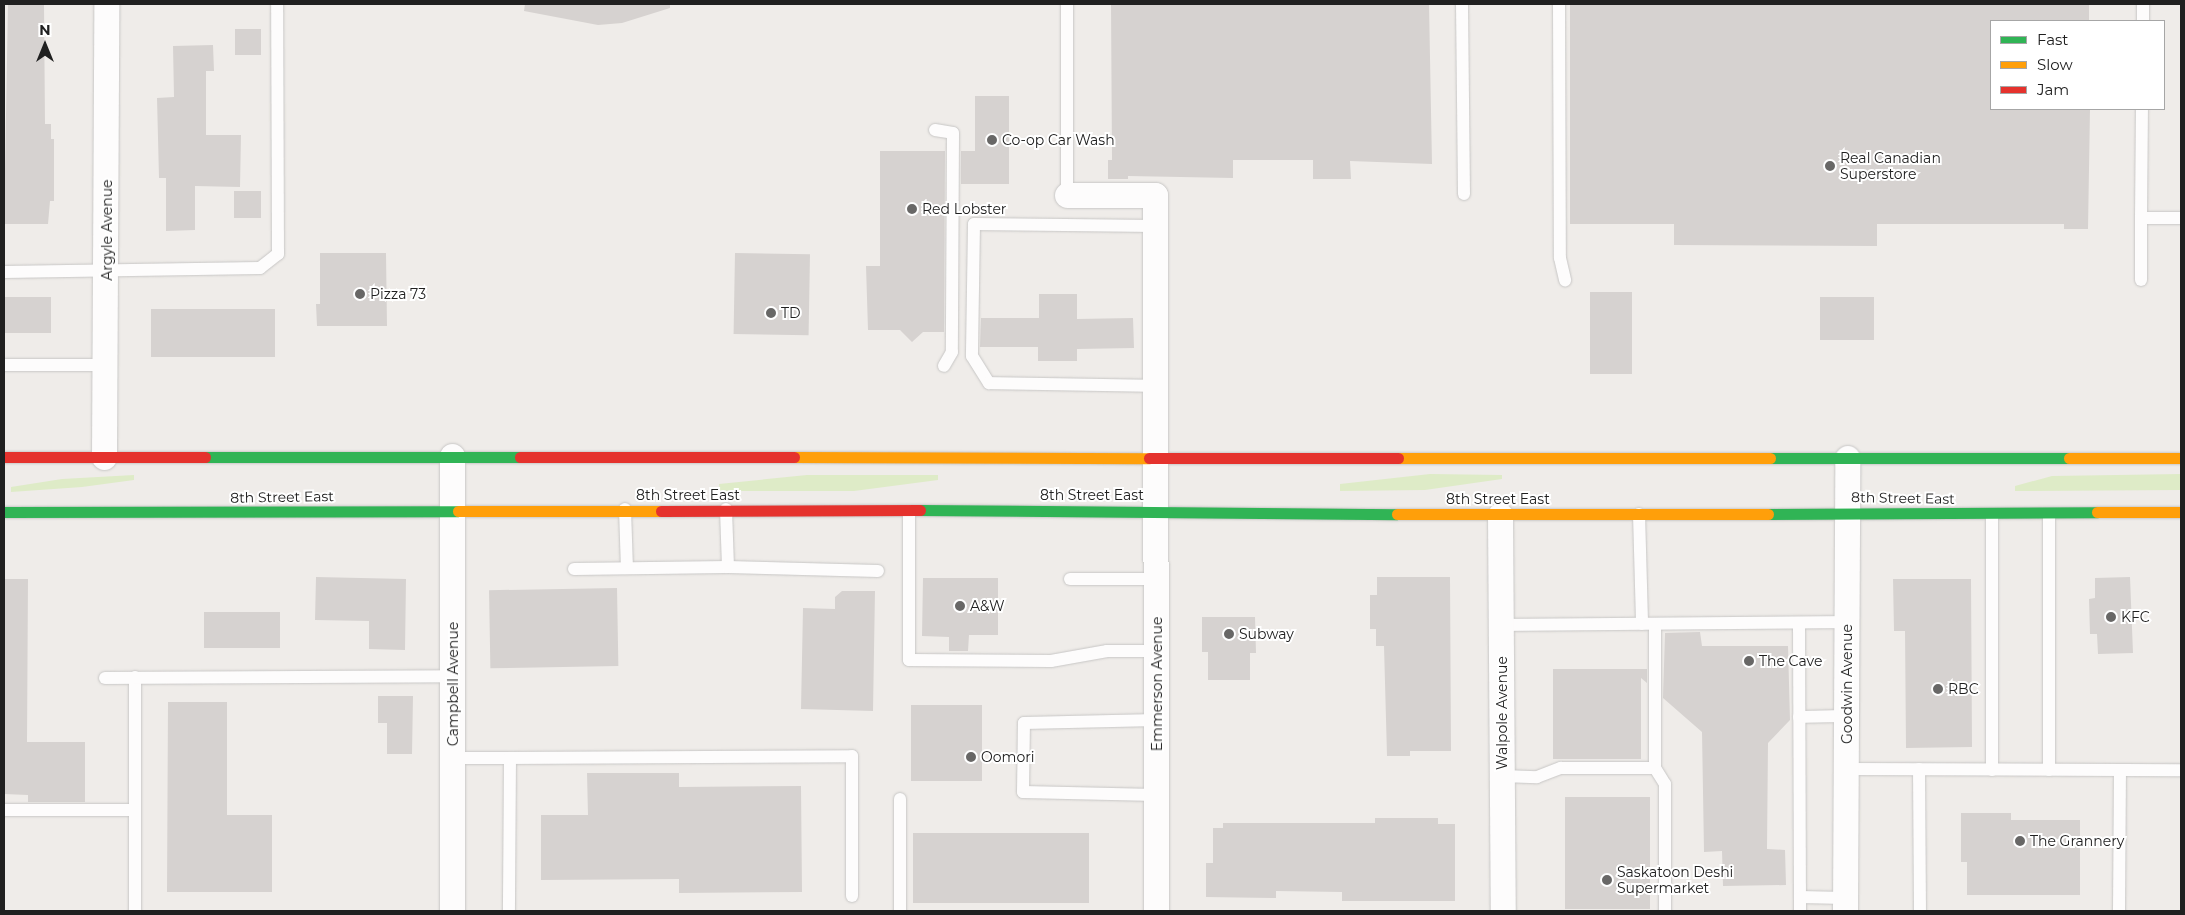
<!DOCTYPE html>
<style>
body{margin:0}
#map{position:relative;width:2185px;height:915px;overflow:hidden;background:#efece9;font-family:Montserrat,sans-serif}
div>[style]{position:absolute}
.grass>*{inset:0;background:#deebc7}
.building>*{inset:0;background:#d6d2d0;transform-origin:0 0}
.roads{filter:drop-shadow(0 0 1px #c7c6c5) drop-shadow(0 0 1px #c7c6c5)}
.lane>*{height:12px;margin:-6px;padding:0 6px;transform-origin:6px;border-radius:6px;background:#fdfcfc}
.street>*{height:25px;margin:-12.5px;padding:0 12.5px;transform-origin:12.5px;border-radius:12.5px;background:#fdfcfc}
.fast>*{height:11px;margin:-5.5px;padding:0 5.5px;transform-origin:5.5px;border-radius:5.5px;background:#30b455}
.slow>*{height:11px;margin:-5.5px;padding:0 5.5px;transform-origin:5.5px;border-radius:5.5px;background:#ff9f0a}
.jam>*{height:11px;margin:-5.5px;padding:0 5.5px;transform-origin:5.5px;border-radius:5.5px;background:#e5322d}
.dots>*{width:14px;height:14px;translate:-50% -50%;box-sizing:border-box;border:2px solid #fff;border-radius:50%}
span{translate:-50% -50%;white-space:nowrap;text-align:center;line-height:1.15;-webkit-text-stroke:4px #fff;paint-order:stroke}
.poi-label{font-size:14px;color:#202020}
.left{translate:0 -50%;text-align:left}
.street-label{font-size:14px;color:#202020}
.frame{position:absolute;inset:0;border:5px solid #202020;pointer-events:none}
.legend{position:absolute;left:1990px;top:20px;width:175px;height:90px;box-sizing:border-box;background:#fff;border:1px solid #a6a6a6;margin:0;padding:6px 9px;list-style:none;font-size:15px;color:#202020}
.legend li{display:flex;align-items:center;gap:10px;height:25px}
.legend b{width:25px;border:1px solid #a6a6a6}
.north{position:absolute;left:20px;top:20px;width:50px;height:50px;-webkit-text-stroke:4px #fff;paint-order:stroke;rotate:0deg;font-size:14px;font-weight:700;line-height:20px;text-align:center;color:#202020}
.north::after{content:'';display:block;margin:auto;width:18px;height:22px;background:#202020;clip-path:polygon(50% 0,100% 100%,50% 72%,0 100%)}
</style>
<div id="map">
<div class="grass">
<div style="clip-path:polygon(1430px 474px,1502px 475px,1502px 479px,1425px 490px,1340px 491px,1340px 484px)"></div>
<div style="clip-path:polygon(2181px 474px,2181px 490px,2015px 491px,2015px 486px,2052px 476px)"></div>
<div style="clip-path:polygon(134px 475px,134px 480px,82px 487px,11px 492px,11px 487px,62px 479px)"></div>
<div style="clip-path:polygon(807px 475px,938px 475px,938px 480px,854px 491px,720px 491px,719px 484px)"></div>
</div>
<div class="building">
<div style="clip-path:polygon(8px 4px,44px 4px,45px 124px,51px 124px,51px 139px,54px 139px,54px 201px,50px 201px,48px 224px,4px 224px)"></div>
<div style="clip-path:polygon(525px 4px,670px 4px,670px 8px,622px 23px,598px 25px,524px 11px)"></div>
<div style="clip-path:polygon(1111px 4px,1429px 4px,1432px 164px,1350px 161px,1351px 179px,1313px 179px,1313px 160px,1233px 160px,1233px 178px,1128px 176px,1128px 179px,1108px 179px,1108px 160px,1112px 160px)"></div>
<div style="clip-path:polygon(1570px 4px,2089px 4px,2089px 21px,1991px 21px,1991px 109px,2090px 109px,2088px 229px,2064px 229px,2064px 224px,1877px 224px,1877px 246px,1674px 245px,1674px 224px,1570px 224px)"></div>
<div style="left:235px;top:29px;width:26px;height:26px"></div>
<div style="clip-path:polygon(213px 45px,214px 71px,206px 71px,206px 135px,241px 135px,240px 187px,195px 186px,195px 230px,166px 231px,166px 178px,159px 178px,157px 98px,174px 97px,173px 46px)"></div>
<div style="clip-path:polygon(975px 96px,1009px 96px,1009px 184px,961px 184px,961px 151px,975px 151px)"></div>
<div style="clip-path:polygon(880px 151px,945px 151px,944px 332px,923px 332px,912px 342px,900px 330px,868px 330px,866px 266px,880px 266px)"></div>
<div style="left:234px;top:191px;width:27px;height:27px"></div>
<div style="clip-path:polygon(320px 253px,386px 253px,387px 326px,317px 326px,316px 304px,320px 304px)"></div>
<div style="left:735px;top:253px;width:75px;height:81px;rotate:1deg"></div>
<div style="left:1590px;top:292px;width:42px;height:82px"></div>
<div style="clip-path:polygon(1039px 294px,1077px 294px,1077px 319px,1133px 318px,1134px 348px,1077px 349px,1077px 361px,1038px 361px,1038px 347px,980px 347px,981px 318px,1039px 318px)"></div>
<div style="left:4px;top:297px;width:47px;height:36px"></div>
<div style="left:1820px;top:297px;width:54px;height:43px"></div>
<div style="left:275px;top:309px;width:48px;height:124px;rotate:90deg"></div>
<div style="clip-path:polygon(316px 577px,406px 579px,405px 650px,369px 649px,369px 621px,315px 620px)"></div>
<div style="clip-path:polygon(1377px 577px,1450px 577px,1451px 751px,1410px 751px,1410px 756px,1387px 756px,1384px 646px,1376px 646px,1376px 629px,1370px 629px,1370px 595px,1377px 595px)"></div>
<div style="clip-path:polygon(2130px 577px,2133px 653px,2098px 654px,2097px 634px,2090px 634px,2089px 599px,2095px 598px,2095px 578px)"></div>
<div style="clip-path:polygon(923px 578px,998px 578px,998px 635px,969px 635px,968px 651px,949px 651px,949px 637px,922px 636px)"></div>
<div style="clip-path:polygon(4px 579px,28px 579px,27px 742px,85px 742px,85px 802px,28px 802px,28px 795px,4px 794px)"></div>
<div style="clip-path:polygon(1893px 579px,1971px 579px,1972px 747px,1906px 748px,1905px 631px,1894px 631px)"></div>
<div style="left:617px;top:588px;width:78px;height:128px;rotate:89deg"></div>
<div style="clip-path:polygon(842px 591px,875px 591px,873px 711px,801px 709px,803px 608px,835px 609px,835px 597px)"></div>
<div style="left:204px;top:612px;width:76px;height:36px"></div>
<div style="clip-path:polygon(1202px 617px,1255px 617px,1256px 653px,1250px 653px,1250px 680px,1208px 680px,1208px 652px,1202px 652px)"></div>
<div style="clip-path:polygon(1700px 632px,1702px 646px,1788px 646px,1790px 720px,1768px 743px,1767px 849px,1785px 850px,1786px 885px,1723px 886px,1722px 851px,1704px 852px,1702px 732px,1663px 698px,1665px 633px)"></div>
<div style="clip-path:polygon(1553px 669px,1647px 669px,1647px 683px,1641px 678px,1641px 759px,1553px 759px)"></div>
<div style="clip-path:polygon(378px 696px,413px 696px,412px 754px,387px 754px,387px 723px,378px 723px)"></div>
<div style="clip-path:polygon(168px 702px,227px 702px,227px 815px,272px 815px,272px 892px,167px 892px)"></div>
<div style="left:982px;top:705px;width:76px;height:71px;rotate:90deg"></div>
<div style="clip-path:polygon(587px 773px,679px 773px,679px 787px,801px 786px,802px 892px,679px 893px,679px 879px,541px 880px,541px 815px,588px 815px)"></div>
<div style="left:1565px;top:797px;width:85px;height:112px"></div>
<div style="clip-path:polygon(1961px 813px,2011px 813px,2011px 820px,2080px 820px,2080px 895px,1967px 895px,1967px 862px,1961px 862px)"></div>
<div style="clip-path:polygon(1375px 818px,1438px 818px,1438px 824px,1455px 824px,1455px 901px,1342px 901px,1342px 892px,1276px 891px,1276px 898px,1206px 897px,1206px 863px,1213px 863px,1213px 828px,1223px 828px,1223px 823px,1375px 823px)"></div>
<div style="left:1089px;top:833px;width:70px;height:176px;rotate:90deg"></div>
</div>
<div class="roads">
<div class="lane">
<div style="left:1067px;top:4px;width:191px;rotate:90deg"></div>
<div style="left:1462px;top:4px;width:190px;rotate:89.4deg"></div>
<div style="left:1559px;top:4px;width:254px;rotate:89.8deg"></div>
<div style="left:1560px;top:258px;width:23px;rotate:77deg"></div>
<div style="left:2143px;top:21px;width:17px;rotate:-90deg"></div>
<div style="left:935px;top:130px;width:18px;rotate:9deg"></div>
<div style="left:953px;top:133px;width:219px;rotate:90.3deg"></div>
<div style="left:952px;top:352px;width:16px;rotate:120deg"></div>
<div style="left:2141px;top:218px;width:109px;rotate:-89.5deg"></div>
<div style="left:1155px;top:226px;width:181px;rotate:-179.4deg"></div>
<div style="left:974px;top:224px;width:132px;rotate:90.9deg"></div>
<div style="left:972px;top:356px;width:32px;rotate:58deg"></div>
<div style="left:989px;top:383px;width:168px;rotate:1deg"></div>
<div style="left:4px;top:272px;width:256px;rotate:-0.9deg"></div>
<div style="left:260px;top:268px;width:23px;rotate:-38deg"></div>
<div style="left:278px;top:254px;width:250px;rotate:-90.2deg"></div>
<div style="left:2141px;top:280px;width:62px;rotate:-90deg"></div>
<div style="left:2141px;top:218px;width:40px"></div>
<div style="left:4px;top:365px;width:102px"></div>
<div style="left:625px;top:509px;width:59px;rotate:88.1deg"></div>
<div style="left:909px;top:511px;width:149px;rotate:90deg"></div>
<div style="left:909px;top:660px;width:142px;rotate:0.4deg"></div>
<div style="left:1051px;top:661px;width:57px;rotate:-10.1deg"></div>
<div style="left:1107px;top:651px;width:50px"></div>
<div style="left:1639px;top:514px;width:110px;rotate:88.4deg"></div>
<div style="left:1992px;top:514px;width:256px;rotate:90deg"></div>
<div style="left:2049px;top:514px;width:256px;rotate:90deg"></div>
<div style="left:728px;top:567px;width:150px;rotate:1.5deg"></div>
<div style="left:574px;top:569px;width:154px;rotate:-0.7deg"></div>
<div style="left:728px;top:567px;width:58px;rotate:-92deg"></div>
<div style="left:1070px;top:579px;width:87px"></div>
<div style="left:1799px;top:623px;width:274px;rotate:89.8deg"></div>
<div style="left:1800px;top:897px;width:45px;rotate:1.3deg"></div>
<div style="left:1502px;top:625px;width:345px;rotate:-0.5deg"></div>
<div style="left:135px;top:677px;width:234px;rotate:90deg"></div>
<div style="left:105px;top:678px;width:348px;rotate:-0.3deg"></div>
<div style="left:1799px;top:717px;width:48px;rotate:-1.2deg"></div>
<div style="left:453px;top:758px;width:57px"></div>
<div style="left:510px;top:758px;width:153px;rotate:90.4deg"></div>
<div style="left:510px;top:758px;width:342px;rotate:-0.3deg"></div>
<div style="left:852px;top:756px;width:140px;rotate:90deg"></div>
<div style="left:1655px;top:768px;width:19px;rotate:58deg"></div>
<div style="left:1665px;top:784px;width:127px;rotate:90deg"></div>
<div style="left:1847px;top:769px;width:334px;rotate:0.2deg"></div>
<div style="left:1919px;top:769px;width:142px;rotate:89.6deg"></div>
<div style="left:1502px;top:776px;width:35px;rotate:2deg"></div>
<div style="left:1537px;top:777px;width:26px;rotate:-21deg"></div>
<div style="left:1561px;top:768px;width:94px"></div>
<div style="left:1655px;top:768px;width:144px;rotate:-90deg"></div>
<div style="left:1156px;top:795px;width:133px;rotate:-178.7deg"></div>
<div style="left:1023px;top:792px;width:69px;rotate:-89.2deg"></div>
<div style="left:1024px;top:723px;width:133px;rotate:-1.3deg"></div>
<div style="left:900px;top:799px;width:112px;rotate:90deg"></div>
<div style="left:4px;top:810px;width:131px"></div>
<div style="left:1800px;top:897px;width:14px;rotate:90deg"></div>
<div style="left:2119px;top:911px;width:140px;rotate:-89.6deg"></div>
</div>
<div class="street">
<div style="left:1067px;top:195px;width:88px"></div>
<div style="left:1155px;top:195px;width:716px;rotate:89.92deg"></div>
<div style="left:452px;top:456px;width:455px;rotate:90deg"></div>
<div style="left:104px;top:457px;width:453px;rotate:-89.7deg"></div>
<div style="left:1500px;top:515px;width:396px;rotate:89.6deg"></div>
<div style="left:1845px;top:911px;width:453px;rotate:-89.7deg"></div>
</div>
<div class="fast">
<div style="left:205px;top:457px;width:315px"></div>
<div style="left:1770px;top:458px;width:299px"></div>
<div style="left:920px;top:510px;width:477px;rotate:0.5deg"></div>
<div style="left:4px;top:512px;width:454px;rotate:-0.1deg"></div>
<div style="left:1768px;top:514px;width:329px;rotate:-0.3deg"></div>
</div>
<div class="slow">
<div style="left:794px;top:457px;width:355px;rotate:0.2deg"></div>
<div style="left:1398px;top:458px;width:372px"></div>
<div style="left:2069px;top:458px;width:112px"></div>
<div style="left:458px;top:511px;width:203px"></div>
<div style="left:2097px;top:512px;width:84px"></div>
<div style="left:1397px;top:514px;width:371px"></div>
</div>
<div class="jam">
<div style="left:4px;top:457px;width:201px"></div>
<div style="left:520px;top:457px;width:274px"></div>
<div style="left:1149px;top:458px;width:249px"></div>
<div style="left:661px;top:511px;width:259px;rotate:-0.2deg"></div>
</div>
</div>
<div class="dots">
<div style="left:992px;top:140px;background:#686766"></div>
<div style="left:1830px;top:166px;background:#686766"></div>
<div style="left:912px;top:209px;background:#686766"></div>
<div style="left:360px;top:294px;background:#686766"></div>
<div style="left:771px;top:313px;background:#686766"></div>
<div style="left:960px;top:606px;background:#686766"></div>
<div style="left:2111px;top:617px;background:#686766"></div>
<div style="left:1229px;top:634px;background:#686766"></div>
<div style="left:1749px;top:661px;background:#686766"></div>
<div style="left:1938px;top:689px;background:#686766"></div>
<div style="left:971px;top:757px;background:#686766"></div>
<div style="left:2020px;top:841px;background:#686766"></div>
<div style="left:1607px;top:880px;background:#686766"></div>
</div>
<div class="poi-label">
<span class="left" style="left:1002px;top:140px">Co-op Car Wash</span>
<span class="left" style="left:1840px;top:166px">Real Canadian<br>Superstore</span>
<span class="left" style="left:922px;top:209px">Red Lobster</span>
<span class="left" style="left:370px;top:294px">Pizza 73</span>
<span class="left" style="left:781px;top:313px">TD</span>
<span class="left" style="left:970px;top:606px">A&amp;W</span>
<span class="left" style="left:2121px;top:617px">KFC</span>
<span class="left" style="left:1239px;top:634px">Subway</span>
<span class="left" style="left:1759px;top:661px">The Cave</span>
<span class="left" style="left:1948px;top:689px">RBC</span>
<span class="left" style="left:981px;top:757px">Oomori</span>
<span class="left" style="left:2030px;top:841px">The Grannery</span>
<span class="left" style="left:1617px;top:880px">Saskatoon Deshi<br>Supermarket</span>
</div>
<div class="street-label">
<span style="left:107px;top:230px;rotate:-90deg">Argyle Avenue</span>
<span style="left:688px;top:495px">8th Street East</span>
<span style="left:1092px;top:495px">8th Street East</span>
<span style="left:282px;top:497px;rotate:-1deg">8th Street East</span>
<span style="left:1903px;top:498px;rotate:1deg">8th Street East</span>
<span style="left:1498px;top:499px">8th Street East</span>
<span style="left:453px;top:684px;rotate:-90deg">Campbell Avenue</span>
<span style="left:1157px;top:684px;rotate:-90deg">Emmerson Avenue</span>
<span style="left:1847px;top:684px;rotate:-90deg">Goodwin Avenue</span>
<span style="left:1502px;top:713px;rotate:-90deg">Walpole Avenue</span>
</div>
<div class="frame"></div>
<ul class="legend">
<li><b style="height:6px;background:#30b455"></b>Fast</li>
<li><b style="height:6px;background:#ff9f0a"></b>Slow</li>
<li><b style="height:6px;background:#e5322d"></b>Jam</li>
</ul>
<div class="north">N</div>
</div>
